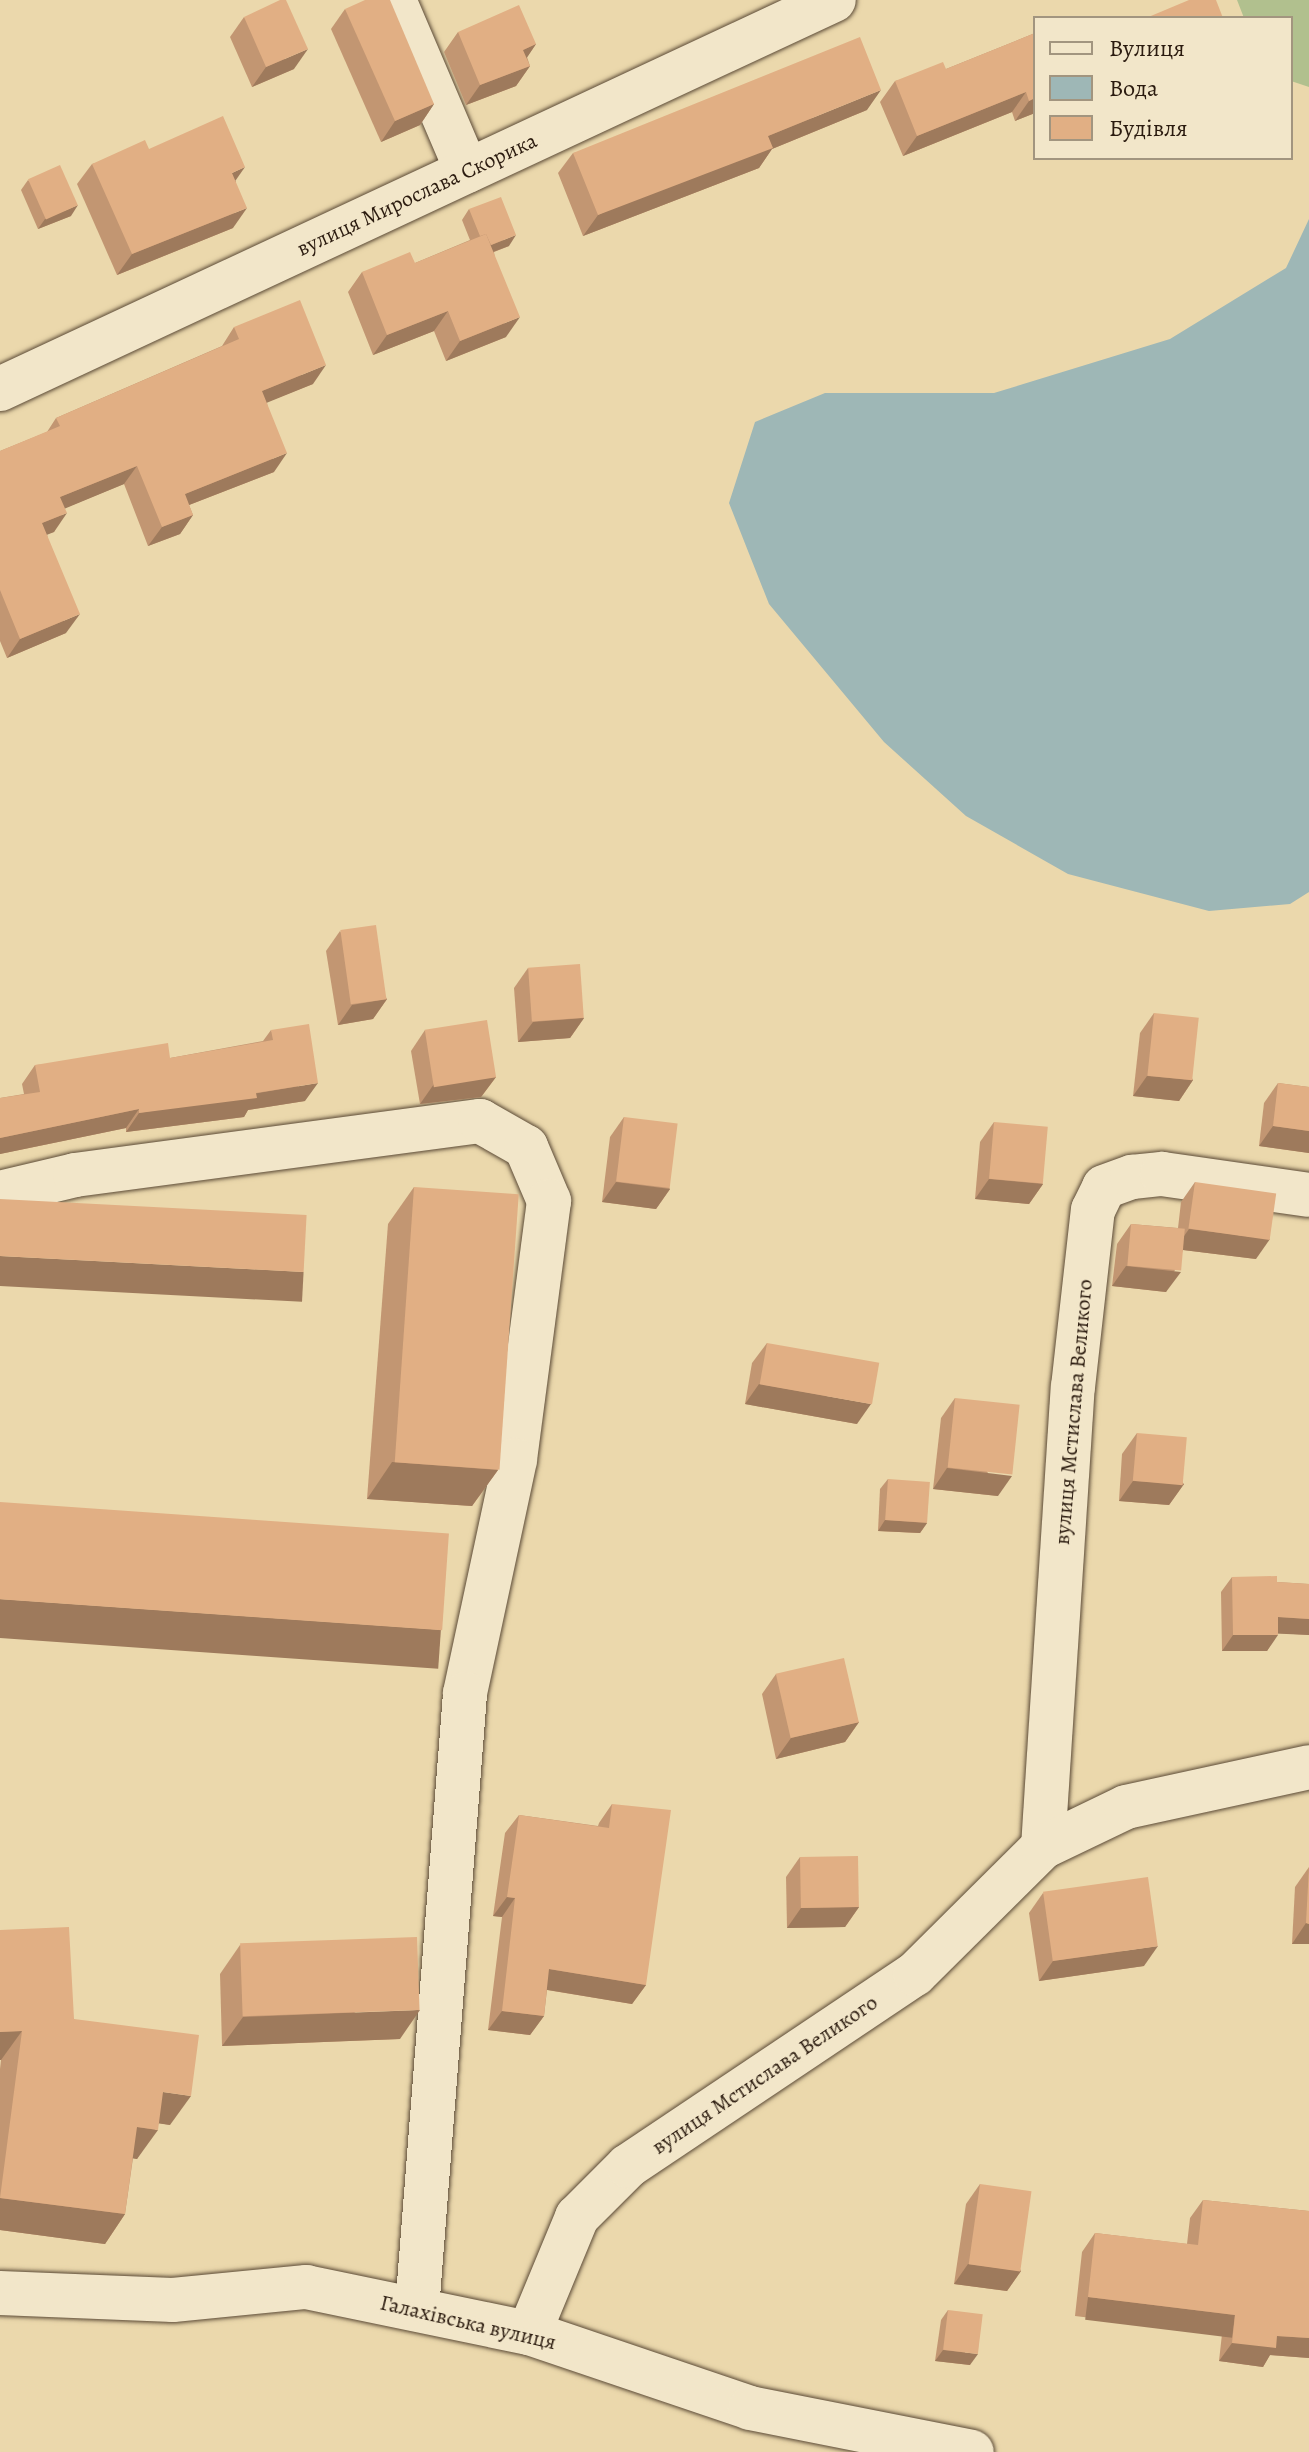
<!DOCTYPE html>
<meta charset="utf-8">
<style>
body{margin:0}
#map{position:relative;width:1309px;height:2452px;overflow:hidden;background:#ebd8ac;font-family:Alegreya,serif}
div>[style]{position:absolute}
.green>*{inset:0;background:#b1c08e}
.water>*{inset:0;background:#9eb7b6}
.roads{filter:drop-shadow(0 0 2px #5b4a36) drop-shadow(0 0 2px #5b4a36)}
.street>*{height:44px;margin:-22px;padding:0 22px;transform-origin:22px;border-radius:22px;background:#f2e6c9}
.wall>*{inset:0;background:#c29672}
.shaded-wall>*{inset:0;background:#9e7a5c;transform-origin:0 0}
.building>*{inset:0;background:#e1af84;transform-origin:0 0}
span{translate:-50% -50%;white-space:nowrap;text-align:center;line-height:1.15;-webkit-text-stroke:6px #f2e6c9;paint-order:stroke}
.street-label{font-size:22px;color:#2b1b0f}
.legend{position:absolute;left:1033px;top:16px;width:260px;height:144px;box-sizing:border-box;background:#f2e6c9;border:2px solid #a2957f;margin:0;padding:10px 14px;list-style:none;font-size:24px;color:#2b1b0f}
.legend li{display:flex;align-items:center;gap:16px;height:40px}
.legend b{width:40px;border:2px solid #a2957f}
</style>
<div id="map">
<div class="green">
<div style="clip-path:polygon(1237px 0,1309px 0,1309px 87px,1291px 81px,1291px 18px,1244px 18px)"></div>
</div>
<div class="water">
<div style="clip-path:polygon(1309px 219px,1309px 892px,1290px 904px,1209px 911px,1068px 874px,966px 816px,884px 742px,769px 604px,729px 503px,755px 422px,825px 393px,994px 393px,1170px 339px,1286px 268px)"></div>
</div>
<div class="roads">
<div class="street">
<div style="left:394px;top:0;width:186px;rotate:66.9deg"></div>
<div style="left:0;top:389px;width:920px;rotate:-25.01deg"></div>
<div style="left:0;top:1193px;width:77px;rotate:-13.5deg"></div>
<div style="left:75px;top:1175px;width:409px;rotate:-7.6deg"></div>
<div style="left:480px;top:1121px;width:53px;rotate:29.5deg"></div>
<div style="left:526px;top:1147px;width:59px;rotate:66.9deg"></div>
<div style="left:549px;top:1201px;width:261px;rotate:97.5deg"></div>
<div style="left:515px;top:1460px;width:239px;rotate:102.1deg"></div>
<div style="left:465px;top:1694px;width:617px;rotate:94.46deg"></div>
<div style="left:1043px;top:1847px;width:461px;rotate:-86.3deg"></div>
<div style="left:1073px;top:1387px;width:178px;rotate:-83.6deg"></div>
<div style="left:1093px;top:1210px;width:25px;rotate:-64deg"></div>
<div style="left:1104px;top:1187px;width:30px;rotate:-20deg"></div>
<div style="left:1132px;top:1177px;width:30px;rotate:-6deg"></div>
<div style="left:1162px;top:1174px;width:148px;rotate:8.1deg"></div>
<div style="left:0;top:2293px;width:173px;rotate:2.3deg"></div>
<div style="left:173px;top:2300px;width:134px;rotate:-5.6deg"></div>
<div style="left:306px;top:2287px;width:228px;rotate:11.7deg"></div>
<div style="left:529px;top:2333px;width:233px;rotate:18.7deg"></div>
<div style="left:750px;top:2408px;width:226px;rotate:11.2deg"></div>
<div style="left:529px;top:2333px;width:126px;rotate:-67.5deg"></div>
<div style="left:577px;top:2217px;width:72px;rotate:-45deg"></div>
<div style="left:628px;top:2166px;width:345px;rotate:-33.8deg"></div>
<div style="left:915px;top:1974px;width:180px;rotate:-44.8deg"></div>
<div style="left:1043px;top:1847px;width:92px;rotate:-25.7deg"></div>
<div style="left:1126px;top:1807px;width:187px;rotate:-12.3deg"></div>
</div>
</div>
<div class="wall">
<div style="clip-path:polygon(345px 9px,434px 104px,420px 125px,381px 142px,331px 29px)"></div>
<div style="clip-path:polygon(244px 17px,294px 69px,252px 87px,230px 37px)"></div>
<div style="clip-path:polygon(458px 32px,536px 44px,527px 57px,530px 66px,516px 86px,466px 105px,444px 52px)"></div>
<div style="clip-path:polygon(1035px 33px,1035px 113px,1015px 121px,1012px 112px,903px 156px,880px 102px,895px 81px,946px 69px)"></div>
<div style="clip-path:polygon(867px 110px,772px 149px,759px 168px,583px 236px,558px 173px,573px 153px)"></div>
<div style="clip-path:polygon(149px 149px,236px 181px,233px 228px,117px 275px,77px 184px,92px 164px)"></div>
<div style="clip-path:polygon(28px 180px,71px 216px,38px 229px,21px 190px)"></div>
<div style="clip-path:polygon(469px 209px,509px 246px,494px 252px,506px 337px,446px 361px,434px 331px,373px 355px,348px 292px,362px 272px,415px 263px,470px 240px,462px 220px)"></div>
<div style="clip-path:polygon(234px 327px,313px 384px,267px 402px,274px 472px,189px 505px,193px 515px,180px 534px,148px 546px,124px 484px,65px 508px,54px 532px,47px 534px,66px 633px,7px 658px,0 641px,0 451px,47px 432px,56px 418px,222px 346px)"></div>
<div style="clip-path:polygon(340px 931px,387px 999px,373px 1019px,338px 1025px,326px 951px)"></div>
<div style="clip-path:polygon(528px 968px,584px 1018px,570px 1038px,518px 1042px,514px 988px)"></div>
<div style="clip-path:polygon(1154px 1013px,1193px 1080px,1179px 1101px,1133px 1096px,1140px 1033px)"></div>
<div style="clip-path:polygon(271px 1030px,305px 1101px,248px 1110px,244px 1117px,126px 1132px,126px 1128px,0 1154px,0 1098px,24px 1094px,22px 1084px,35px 1065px,170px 1058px,263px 1041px)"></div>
<div style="clip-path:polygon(425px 1030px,496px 1077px,481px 1097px,420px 1104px,411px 1051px)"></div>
<div style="clip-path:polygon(1278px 1083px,1309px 1087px,1309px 1153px,1259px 1146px,1264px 1103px)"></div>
<div style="clip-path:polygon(624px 1117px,670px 1189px,656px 1209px,602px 1202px,610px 1137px)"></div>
<div style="clip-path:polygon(994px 1122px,1043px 1184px,1029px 1204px,975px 1199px,980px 1142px)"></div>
<div style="clip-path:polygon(1195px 1182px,1256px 1259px,1183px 1250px,1166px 1292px,1112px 1286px,1117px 1244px,1131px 1224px,1178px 1228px,1181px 1202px)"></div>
<div style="clip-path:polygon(414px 1187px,498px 1470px,472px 1506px,367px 1499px,388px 1224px)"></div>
<div style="clip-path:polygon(767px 1343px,857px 1424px,745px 1404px,752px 1363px)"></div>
<div style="clip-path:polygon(955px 1398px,998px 1496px,933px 1489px,941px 1418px)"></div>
<div style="clip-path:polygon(1137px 1433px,1184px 1484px,1169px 1505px,1119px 1501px,1122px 1454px)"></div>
<div style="clip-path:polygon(888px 1479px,927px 1523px,920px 1533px,878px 1531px,880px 1489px)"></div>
<div style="clip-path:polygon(1232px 1577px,1277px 1582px,1309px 1584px,1309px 1635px,1278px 1633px,1267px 1651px,1222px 1651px,1221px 1592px)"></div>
<div style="clip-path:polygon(776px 1674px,859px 1722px,845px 1742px,776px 1759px,762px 1694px)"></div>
<div style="clip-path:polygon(612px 1804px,646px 1985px,632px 2004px,547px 1990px,544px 2016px,530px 2035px,488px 2030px,502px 1917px,493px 1916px,505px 1833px,519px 1815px,598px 1826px,599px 1823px)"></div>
<div style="clip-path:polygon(800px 1857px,859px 1907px,845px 1927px,787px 1928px,786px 1877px)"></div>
<div style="clip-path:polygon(1309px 1867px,1309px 1944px,1292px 1944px,1295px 1887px)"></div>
<div style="clip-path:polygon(1043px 1893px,1144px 1966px,1039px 1981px,1029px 1913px)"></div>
<div style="clip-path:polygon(0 1930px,74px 2019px,170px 2125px,159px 2123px,137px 2159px,133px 2158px,125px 2214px,105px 2244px,0 2230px,0 2069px,1px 2060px)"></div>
<div style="clip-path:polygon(240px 1945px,400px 2039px,222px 2046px,220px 1974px)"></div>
<div style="clip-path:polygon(980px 2184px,1021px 2271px,1007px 2291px,954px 2284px,966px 2204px)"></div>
<div style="clip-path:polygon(1203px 2200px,1309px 2211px,1309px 2358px,1270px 2355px,1263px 2367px,1219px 2361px,1222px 2334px,1075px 2316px,1082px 2252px,1095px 2233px,1187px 2244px,1190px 2218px)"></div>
<div style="clip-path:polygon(948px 2310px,970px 2365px,935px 2361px,941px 2320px)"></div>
</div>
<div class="shaded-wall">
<div style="clip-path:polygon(536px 44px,522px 65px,523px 50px)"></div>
<div style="clip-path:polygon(308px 49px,294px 69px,252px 87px,266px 67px)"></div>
<div style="clip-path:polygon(530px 66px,516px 86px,466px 105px,480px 85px)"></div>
<div style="clip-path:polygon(881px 90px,867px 110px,772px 149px,759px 168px,583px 236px,598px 215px,768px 136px)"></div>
<div style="clip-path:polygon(1026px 92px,1012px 112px,903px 156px,917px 136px)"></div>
<div style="clip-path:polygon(1035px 98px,1035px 113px,1015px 121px,1029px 101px)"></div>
<div style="clip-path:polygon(434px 104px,420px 125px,381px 142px,395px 121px)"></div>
<div style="clip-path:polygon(245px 167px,231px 187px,232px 173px)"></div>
<div style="clip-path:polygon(78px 205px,71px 216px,38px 229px,45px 219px)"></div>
<div style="clip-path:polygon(247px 208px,233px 228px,117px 275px,132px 254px)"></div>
<div style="clip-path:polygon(516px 235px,509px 246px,477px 258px,484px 248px)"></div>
<div style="clip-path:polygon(448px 311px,434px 331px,373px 355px,387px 335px)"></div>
<div style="clip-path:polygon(520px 317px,506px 337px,446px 361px,460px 341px)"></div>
<div style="clip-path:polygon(326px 365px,313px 384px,249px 410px,262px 391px)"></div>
<div style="clip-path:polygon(287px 453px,274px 472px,171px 512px,185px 494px)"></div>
<div style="clip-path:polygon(137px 466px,124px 484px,47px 516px,60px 497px)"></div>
<div style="clip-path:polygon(67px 513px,54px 532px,29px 542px,42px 523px)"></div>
<div style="clip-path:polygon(193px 515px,180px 534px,148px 546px,162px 527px)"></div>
<div style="clip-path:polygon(80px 614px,66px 633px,7px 658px,20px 639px)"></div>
<div style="clip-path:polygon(387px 999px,373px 1019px,338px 1025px,352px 1005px)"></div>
<div style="clip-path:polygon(584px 1018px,570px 1038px,518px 1042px,533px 1022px)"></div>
<div style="clip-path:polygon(1147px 1076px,1193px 1080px,1179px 1101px,1133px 1096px)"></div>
<div style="clip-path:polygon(496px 1077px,481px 1097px,420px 1104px,434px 1084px)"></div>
<div style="clip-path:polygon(318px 1083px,305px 1101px,248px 1110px,244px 1117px,126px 1132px,139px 1113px)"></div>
<div style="clip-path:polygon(139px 1109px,126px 1128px,0 1154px,0 1138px)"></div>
<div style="clip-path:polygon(1273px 1126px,1309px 1131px,1309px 1153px,1259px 1146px)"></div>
<div style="clip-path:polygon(989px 1179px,1043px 1184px,1029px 1204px,975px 1199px)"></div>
<div style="clip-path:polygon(616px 1182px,670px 1189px,656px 1209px,602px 1202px)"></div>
<div style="clip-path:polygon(1189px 1229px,1270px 1239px,1256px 1259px,1175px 1249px)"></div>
<div style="left:0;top:1256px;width:304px;height:30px;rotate:3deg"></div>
<div style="clip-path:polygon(1126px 1266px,1181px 1272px,1166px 1292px,1112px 1286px)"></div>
<div style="clip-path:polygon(759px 1384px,871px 1404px,857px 1424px,745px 1404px)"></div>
<div style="clip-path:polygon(392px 1462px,498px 1470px,472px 1506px,367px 1499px)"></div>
<div style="clip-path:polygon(947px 1468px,1012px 1476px,998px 1496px,933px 1489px)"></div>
<div style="clip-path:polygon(1133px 1481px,1184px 1484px,1169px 1505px,1119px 1501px)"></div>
<div style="clip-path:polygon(885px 1520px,927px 1523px,920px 1533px,878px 1531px)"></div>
<div style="left:0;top:1599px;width:442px;height:39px;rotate:4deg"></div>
<div style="clip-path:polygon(1278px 1617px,1309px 1619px,1309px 1635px,1266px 1633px)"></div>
<div style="clip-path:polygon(1233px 1635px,1278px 1635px,1267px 1651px,1222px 1651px)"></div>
<div style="clip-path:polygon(859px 1722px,845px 1742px,776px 1759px,791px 1738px)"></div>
<div style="clip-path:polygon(507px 1897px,515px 1898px,502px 1917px,493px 1916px)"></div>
<div style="clip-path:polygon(859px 1907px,845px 1927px,787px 1928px,801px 1908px)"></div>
<div style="clip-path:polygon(1306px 1923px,1309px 1924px,1309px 1944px,1292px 1944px)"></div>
<div style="clip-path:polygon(1158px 1946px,1144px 1966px,1039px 1981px,1053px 1961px)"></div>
<div style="clip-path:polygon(549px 1969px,646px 1985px,632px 2004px,536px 1988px)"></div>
<div style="clip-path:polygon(420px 2010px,400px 2039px,222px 2046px,243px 2017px)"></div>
<div style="clip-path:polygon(502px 2011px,544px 2016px,530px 2035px,488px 2030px)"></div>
<div style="clip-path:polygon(22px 2031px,1px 2060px,0 2060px,0 2032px)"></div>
<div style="clip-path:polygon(163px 2092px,191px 2096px,170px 2125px,142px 2121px)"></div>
<div style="clip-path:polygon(137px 2127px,158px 2130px,137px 2159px,117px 2156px)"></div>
<div style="clip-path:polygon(0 2198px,125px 2214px,105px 2244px,0 2230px)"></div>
<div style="clip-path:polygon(968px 2264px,1021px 2271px,1007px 2291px,954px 2284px)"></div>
<div style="left:1088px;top:2297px;width:148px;height:23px;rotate:7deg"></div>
<div style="clip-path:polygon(1277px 2336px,1309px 2338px,1309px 2358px,1270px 2355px,1263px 2367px,1219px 2361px,1232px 2343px)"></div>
<div style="clip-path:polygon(943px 2350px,978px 2354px,970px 2365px,935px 2361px)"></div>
</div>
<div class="building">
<div style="clip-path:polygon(280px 0,286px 0,308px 49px,266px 67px,244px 17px)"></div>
<div style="clip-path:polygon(365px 0,390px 0,434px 104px,395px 121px,345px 9px)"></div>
<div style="clip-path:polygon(1189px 0,1216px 0,1223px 18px,1146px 18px)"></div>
<div style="clip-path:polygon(519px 5px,536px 44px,523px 50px,530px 66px,480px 85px,458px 32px)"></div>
<div style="clip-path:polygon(1035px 33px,1035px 98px,1029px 101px,1026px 92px,917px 136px,895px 81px,943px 62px,946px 69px)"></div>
<div style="clip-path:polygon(860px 37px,881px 90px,768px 136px,773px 148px,598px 215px,573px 153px)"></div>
<div style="clip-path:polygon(223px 116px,245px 167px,232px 173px,247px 208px,132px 254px,92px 164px,145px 140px,149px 149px)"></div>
<div style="left:60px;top:165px;width:44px;height:35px;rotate:66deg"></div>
<div style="clip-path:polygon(501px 197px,516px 235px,491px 245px,486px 234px,480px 236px,469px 209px)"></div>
<div style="clip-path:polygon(486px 234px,520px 317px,460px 341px,448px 311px,387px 335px,362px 272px,410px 252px,415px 263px)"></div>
<div style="clip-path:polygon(300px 300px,326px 365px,262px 391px,287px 453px,185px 494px,193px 515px,162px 527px,137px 466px,60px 497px,67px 513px,42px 523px,80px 614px,20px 639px,0 590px,0 451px,60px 426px,56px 418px,239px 339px,234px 327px)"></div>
<div style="left:376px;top:925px;width:75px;height:36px;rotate:82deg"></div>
<div style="left:580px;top:964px;width:54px;height:52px;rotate:86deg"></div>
<div style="left:1154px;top:1013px;width:45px;height:63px;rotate:6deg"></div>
<div style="left:487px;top:1020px;width:58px;height:63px;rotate:81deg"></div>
<div style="clip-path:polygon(309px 1024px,318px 1083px,256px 1093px,257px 1098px,139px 1113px,139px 1109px,0 1138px,0 1098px,40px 1092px,35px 1065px,168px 1043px,170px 1058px,273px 1040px,271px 1030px)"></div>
<div style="clip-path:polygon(1278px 1083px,1309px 1087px,1309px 1131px,1273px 1126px)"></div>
<div style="left:624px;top:1117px;width:54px;height:65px;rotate:7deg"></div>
<div style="left:994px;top:1122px;width:54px;height:57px;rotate:5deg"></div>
<div style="left:1195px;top:1182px;width:82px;height:47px;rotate:8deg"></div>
<div style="left:414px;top:1187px;width:105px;height:276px;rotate:4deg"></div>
<div style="left:0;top:1199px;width:307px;height:57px;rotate:3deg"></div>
<div style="left:1131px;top:1224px;width:54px;height:42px;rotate:5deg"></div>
<div style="left:767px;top:1343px;width:114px;height:42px;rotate:10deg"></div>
<div style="left:955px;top:1398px;width:65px;height:70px;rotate:6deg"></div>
<div style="left:1137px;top:1433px;width:50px;height:48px;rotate:5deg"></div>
<div style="left:888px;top:1479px;width:42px;height:41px;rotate:4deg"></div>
<div style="left:0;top:1502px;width:450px;height:97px;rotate:4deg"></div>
<div style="clip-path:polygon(1277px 1576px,1277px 1582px,1309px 1584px,1309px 1619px,1278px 1617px,1278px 1635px,1233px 1635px,1232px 1577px)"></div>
<div style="left:844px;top:1658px;width:66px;height:70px;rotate:77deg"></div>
<div style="clip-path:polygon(612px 1804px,671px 1810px,646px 1985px,549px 1969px,544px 2016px,502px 2011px,515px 1898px,507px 1897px,519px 1815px,609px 1828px)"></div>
<div style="left:858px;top:1856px;width:51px;height:58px;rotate:89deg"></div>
<div style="clip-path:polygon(1309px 1867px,1309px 1924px,1306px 1923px)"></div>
<div style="left:1148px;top:1877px;width:70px;height:106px;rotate:82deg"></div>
<div style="clip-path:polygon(69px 1927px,74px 2019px,199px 2035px,191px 2096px,163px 2092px,158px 2130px,137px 2127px,125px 2214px,0 2198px,22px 2031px,0 2032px,0 1930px)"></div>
<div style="left:417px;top:1937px;width:73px;height:177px;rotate:88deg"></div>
<div style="left:980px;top:2184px;width:52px;height:81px;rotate:8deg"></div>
<div style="clip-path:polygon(1203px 2200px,1309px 2211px,1309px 2338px,1277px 2336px,1276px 2348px,1232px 2343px,1235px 2315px,1088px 2297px,1095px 2233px,1198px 2245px)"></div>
<div style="left:948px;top:2310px;width:35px;height:40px;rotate:7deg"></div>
</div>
<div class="street-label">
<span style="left:417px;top:195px;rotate:-25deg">вулиця Мирослава Скорика</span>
<span style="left:1074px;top:1412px;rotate:-85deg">вулиця Мстислава Великого</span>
<span style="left:765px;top:2075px;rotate:-34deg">вулиця Мстислава Великого</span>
<span style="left:468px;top:2323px;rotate:13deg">Галахівська вулиця</span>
</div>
<ul class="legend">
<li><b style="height:10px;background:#f2e6c9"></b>Вулиця</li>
<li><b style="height:22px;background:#9eb7b6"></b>Вода</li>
<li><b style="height:22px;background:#e1af84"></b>Будівля</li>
</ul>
</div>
